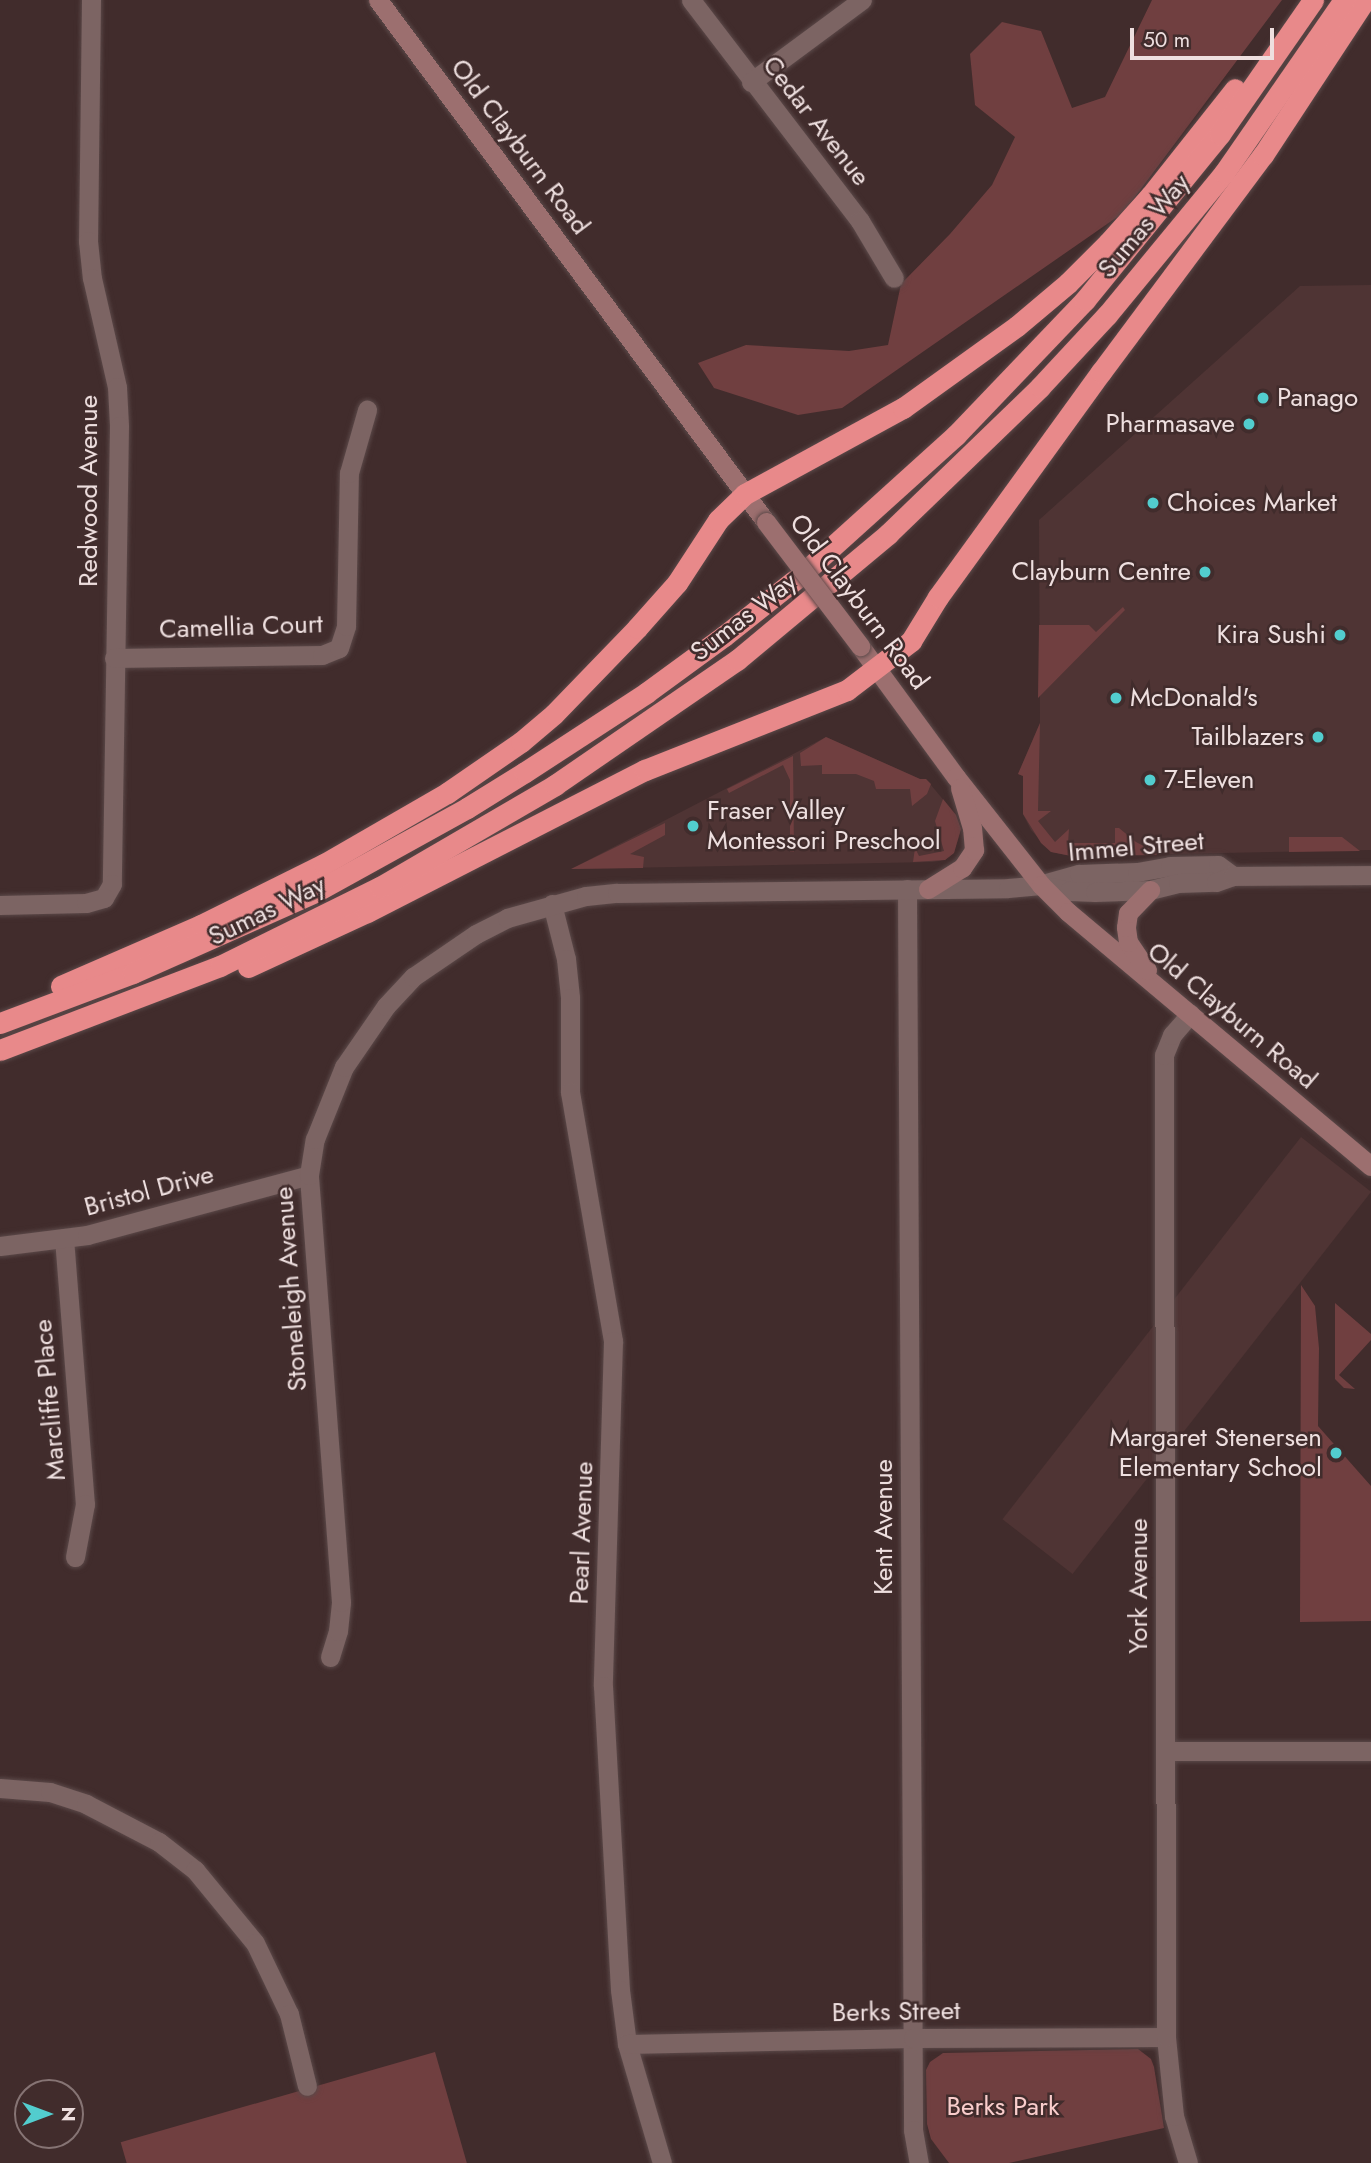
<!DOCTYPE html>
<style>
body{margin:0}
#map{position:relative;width:1371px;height:2163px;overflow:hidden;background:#412c2c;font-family:Jost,sans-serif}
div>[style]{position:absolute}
.built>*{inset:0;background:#4f3434;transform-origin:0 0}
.green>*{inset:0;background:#703f40;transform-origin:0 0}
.roads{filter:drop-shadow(0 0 2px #5b4949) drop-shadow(0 0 2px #5b4949)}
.minor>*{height:19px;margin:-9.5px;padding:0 9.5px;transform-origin:9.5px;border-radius:9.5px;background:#7c6463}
.tertiary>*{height:19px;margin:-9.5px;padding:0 9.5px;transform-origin:9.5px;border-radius:9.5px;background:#7c6463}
.secondary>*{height:19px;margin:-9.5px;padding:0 9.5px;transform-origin:9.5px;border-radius:9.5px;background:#9c6f6f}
.motorway>*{height:21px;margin:-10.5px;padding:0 10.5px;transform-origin:10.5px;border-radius:10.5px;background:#e8898a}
.bridges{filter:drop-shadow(0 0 2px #5b4949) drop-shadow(0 0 2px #5b4949)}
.secondary-bridge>*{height:19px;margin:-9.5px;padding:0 9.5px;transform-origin:9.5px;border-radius:9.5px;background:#9c6f6f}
.dots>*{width:19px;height:19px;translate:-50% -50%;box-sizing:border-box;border:4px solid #412c2c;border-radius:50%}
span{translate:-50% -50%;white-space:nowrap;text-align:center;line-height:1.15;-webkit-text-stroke:5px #412c2c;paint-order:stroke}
.street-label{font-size:26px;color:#eedfdf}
.poi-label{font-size:26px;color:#eedfdf}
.left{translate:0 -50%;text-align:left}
.right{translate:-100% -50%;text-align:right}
.park-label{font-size:26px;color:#f9cdcc}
.north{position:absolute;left:14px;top:2079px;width:70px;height:70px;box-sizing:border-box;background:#412c2c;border:2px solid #867474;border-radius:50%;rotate:90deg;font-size:19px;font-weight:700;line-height:28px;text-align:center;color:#eedfdf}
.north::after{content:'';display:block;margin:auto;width:24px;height:32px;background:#52cdce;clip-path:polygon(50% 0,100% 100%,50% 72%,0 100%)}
.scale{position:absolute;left:1130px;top:28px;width:144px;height:32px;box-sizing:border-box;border:4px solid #eedfdf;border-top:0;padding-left:9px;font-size:21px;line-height:24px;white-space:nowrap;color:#eedfdf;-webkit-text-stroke:5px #412c2c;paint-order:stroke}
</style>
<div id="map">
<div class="built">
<div style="clip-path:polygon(1371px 285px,1371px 850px,1071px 856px,1051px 852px,1031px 830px,1023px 814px,1023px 776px,1018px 774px,1040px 723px,1039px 520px,1300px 286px)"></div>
<div style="clip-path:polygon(826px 737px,920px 779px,926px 779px,956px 815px,961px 829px,954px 853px,945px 860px,932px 862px,571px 869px)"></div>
<div style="left:1301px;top:1137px;width:89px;height:485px;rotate:38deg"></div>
</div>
<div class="green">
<div style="clip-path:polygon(1152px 0,1282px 0,1123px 213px,842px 408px,798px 415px,714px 388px,698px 363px,746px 345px,849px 351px,888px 345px,901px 284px,950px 234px,992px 185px,1015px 137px,975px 105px,970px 54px,1002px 22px,1041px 31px,1072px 108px,1105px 97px)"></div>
<div style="clip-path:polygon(1123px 607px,1125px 610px,1038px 698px,1039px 625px,1089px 625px,1096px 632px)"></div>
<div style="clip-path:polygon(1040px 723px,1038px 811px,1051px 811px,1038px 821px,1055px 842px,1069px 829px,1068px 843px,1115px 843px,1115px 828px,1119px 828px,1136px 842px,1161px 855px,1071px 856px,1051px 852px,1041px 843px,1023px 814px,1023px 776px,1018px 774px)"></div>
<div style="clip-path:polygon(826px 737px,920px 779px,926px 779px,931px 784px,927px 794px,912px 806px,910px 789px,876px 789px,874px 781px,856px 774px,822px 774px,822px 765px,801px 766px,800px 753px)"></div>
<div style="clip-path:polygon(793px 756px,794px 852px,790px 852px,790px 780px,783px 765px,729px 793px,727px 789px)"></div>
<div style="clip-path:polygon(943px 799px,956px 815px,961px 829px,954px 853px,945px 860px,913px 862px,915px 848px,919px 856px,944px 851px,935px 821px)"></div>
<div style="clip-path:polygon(665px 823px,665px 835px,630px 854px,644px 857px,643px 868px,571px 869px)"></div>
<div style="clip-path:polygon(1289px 837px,1342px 837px,1360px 851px,1289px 852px)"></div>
<div style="clip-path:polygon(1301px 1285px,1315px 1306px,1319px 1348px,1318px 1426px,1371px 1486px,1371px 1621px,1300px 1622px)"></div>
<div style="clip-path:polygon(1335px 1303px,1371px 1334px,1371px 1340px,1339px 1375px,1355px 1389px,1344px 1388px,1335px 1379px)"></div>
<div style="clip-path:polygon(1138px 2049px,1151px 2059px,1154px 2067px,1164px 2128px,1009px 2163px,949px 2163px,931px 2139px,927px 2124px,926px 2070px,930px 2062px,943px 2053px)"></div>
<div style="left:435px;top:2052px;width:116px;height:327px;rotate:74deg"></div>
</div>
<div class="roads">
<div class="minor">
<div style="left:91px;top:0;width:241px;rotate:90.7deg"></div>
<div style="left:88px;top:241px;width:37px;rotate:84deg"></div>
<div style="left:92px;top:278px;width:112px;rotate:77.1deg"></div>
<div style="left:117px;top:387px;width:39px;rotate:87deg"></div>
<div style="left:119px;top:426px;width:458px;rotate:90.9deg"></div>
<div style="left:112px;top:884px;width:16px;rotate:120deg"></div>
<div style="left:691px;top:0;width:278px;rotate:52.6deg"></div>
<div style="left:860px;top:221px;width:66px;rotate:59.2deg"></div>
<div style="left:751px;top:82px;width:138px;rotate:-36.5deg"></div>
<div style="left:114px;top:658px;width:208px;rotate:-0.8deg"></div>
<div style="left:322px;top:655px;width:18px;rotate:-22deg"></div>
<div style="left:339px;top:648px;width:23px;rotate:-72deg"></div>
<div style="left:346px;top:626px;width:153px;rotate:-88.9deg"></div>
<div style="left:349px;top:473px;width:66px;rotate:-74.1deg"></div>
<div style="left:907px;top:889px;width:1241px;rotate:89.72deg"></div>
<div style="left:913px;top:2130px;width:34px;rotate:80deg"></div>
<div style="left:552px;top:904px;width:57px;rotate:75.7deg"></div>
<div style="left:566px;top:959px;width:39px;rotate:84deg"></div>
<div style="left:570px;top:998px;width:94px;rotate:90deg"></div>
<div style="left:570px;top:1092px;width:253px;rotate:80.2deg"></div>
<div style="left:613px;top:1341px;width:345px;rotate:91.7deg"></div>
<div style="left:603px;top:1686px;width:304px;rotate:86.8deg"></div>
<div style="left:620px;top:1990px;width:54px;rotate:82.6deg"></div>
<div style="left:627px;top:2044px;width:124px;rotate:73.6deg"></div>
<div style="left:64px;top:1238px;width:267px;rotate:85.5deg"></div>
<div style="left:85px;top:1504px;width:54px;rotate:100.7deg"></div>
<div style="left:0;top:1246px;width:88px;rotate:-7.2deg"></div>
<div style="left:87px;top:1235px;width:230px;rotate:-15.1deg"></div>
<div style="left:330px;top:1657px;width:27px;rotate:-73deg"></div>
<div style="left:338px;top:1631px;width:29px;rotate:-84deg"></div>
<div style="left:341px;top:1602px;width:428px;rotate:-94.3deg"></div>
<div style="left:309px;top:1175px;width:36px;rotate:-81deg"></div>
<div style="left:315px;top:1139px;width:78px;rotate:-68.1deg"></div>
<div style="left:344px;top:1067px;width:74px;rotate:-55.5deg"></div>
<div style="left:386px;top:1006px;width:40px;rotate:-47deg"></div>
<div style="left:413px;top:977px;width:76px;rotate:-34.3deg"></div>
<div style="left:476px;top:934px;width:35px;rotate:-27deg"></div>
<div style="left:507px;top:918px;width:82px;rotate:-15.6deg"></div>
<div style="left:586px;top:896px;width:31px;rotate:-6deg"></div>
<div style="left:617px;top:893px;width:391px;rotate:-0.7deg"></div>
<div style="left:1008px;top:888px;width:33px;rotate:-5deg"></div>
<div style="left:1166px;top:1751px;width:205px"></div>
<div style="left:0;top:1788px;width:50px;rotate:4.6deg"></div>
<div style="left:50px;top:1792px;width:38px;rotate:18deg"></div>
<div style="left:86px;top:1804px;width:82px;rotate:27.5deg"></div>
<div style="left:159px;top:1842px;width:46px;rotate:37.9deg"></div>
<div style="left:195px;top:1870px;width:94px;rotate:50.6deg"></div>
<div style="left:255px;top:1943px;width:79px;rotate:64.4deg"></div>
<div style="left:289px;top:2014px;width:74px;rotate:76deg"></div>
<div style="left:627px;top:2044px;width:286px;rotate:-1.2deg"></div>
<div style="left:913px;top:2038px;width:253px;rotate:-0.2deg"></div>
<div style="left:1188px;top:2163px;width:49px;rotate:-106.6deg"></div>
<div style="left:1174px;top:2116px;width:79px;rotate:-95.8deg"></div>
<div style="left:1166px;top:2037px;width:982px;rotate:-90.12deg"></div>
<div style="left:1164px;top:1055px;width:22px;rotate:-68deg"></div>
<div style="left:1172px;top:1035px;width:28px;rotate:-49deg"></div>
</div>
<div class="tertiary">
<div style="left:1043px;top:884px;width:37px;rotate:-16deg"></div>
<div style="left:1079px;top:874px;width:58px;rotate:-2deg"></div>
<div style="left:1137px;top:872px;width:34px;rotate:-10deg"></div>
<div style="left:1170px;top:866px;width:48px;rotate:-1.2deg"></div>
<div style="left:1218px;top:865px;width:19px;rotate:36deg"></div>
<div style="left:1041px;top:885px;width:29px;rotate:12deg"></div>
<div style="left:1069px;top:891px;width:26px;rotate:2deg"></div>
<div style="left:1095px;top:892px;width:55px;rotate:-2.1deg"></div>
<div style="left:1150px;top:890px;width:29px;rotate:-14deg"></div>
<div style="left:1178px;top:883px;width:38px;rotate:-2deg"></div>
<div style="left:1216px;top:882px;width:18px;rotate:-19deg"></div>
<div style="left:1233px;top:876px;width:138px;rotate:-0.4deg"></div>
<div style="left:0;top:905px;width:86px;rotate:-1.3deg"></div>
<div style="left:86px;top:903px;width:19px;rotate:-16deg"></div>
</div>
<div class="secondary">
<div style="left:378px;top:0;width:650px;rotate:53.38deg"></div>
<div style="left:860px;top:646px;width:162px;rotate:53.8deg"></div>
<div style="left:956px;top:777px;width:137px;rotate:51.8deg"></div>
<div style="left:1041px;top:885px;width:38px;rotate:45deg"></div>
<div style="left:1068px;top:912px;width:395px;rotate:40deg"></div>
<div style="left:928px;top:889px;width:40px;rotate:-32deg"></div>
<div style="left:962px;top:868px;width:22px;rotate:-56deg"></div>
<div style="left:974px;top:850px;width:22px;rotate:-95deg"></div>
<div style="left:972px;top:828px;width:42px;rotate:-106.7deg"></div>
<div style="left:1147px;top:970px;width:34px;rotate:-124deg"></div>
<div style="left:1128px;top:942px;width:15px;rotate:-98deg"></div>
<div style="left:1126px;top:927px;width:14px;rotate:-82deg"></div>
<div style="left:1128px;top:913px;width:32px;rotate:-46deg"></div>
</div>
<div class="motorway">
<div style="left:248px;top:967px;width:131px;rotate:-24.8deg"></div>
<div style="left:367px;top:912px;width:312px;rotate:-27.1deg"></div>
<div style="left:645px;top:770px;width:217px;rotate:-21.6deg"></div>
<div style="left:847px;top:690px;width:81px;rotate:-37.4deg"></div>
<div style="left:911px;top:641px;width:52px;rotate:-58.5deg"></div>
<div style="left:938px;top:597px;width:278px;rotate:-54.1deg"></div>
<div style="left:1101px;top:372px;width:271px;rotate:-53.3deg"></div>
<div style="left:1263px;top:155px;width:186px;rotate:-56.7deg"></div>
<div style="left:61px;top:986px;width:153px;rotate:-23.5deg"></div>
<div style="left:201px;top:925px;width:137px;rotate:-26.4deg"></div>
<div style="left:324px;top:864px;width:142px;rotate:-30deg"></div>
<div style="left:447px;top:793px;width:90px;rotate:-34.6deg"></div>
<div style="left:521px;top:742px;width:43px;rotate:-40.3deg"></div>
<div style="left:554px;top:714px;width:120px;rotate:-46deg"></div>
<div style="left:637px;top:628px;width:60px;rotate:-48.4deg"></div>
<div style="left:677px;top:583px;width:75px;rotate:-56.9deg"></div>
<div style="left:718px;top:520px;width:37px;rotate:-44deg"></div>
<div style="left:745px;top:494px;width:180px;rotate:-28.6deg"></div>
<div style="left:903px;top:408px;width:140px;rotate:-35.7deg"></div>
<div style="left:1017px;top:326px;width:67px;rotate:-40.1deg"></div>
<div style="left:1068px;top:283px;width:57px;rotate:-45deg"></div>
<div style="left:1108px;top:243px;width:64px;rotate:-48.1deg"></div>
<div style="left:1151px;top:195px;width:135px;rotate:-51.6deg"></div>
<div style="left:0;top:1023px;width:142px;rotate:-20.6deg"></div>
<div style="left:133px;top:973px;width:199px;rotate:-24deg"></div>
<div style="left:315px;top:892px;width:174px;rotate:-28.9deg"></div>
<div style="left:467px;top:808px;width:68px;rotate:-31.8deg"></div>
<div style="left:525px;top:772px;width:145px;rotate:-33.1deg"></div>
<div style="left:646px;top:693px;width:97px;rotate:-36.2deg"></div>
<div style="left:724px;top:636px;width:98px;rotate:-38.4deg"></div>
<div style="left:801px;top:575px;width:209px;rotate:-42.1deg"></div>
<div style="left:956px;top:435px;width:187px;rotate:-46.3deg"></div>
<div style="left:1085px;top:300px;width:214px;rotate:-50.9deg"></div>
<div style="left:1220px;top:134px;width:163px;rotate:-55.2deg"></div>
<div style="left:0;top:1050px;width:235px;rotate:-20.9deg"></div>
<div style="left:220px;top:966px;width:178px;rotate:-26.3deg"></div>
<div style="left:380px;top:887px;width:203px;rotate:-30.2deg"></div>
<div style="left:555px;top:785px;width:221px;rotate:-34.5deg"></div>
<div style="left:737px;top:660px;width:197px;rotate:-39.8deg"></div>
<div style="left:888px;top:534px;width:211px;rotate:-44deg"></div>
<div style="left:1040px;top:387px;width:98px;rotate:-47.1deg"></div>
<div style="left:1107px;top:315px;width:184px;rotate:-50.5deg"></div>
<div style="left:1224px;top:173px;width:211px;rotate:-55.3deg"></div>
</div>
</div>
<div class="bridges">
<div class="secondary-bridge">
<div style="left:766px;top:522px;width:156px;rotate:52.8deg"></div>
</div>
</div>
<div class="dots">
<div style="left:1263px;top:398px;background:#52cdce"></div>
<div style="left:1249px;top:424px;background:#52cdce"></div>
<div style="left:1153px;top:503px;background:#52cdce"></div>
<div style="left:1205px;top:572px;background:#52cdce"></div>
<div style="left:1340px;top:635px;background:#52cdce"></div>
<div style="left:1116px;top:698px;background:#52cdce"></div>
<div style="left:1318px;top:737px;background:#52cdce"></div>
<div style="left:1150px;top:780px;background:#52cdce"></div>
<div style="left:693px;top:826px;background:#52cdce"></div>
<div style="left:1336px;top:1453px;background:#52cdce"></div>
</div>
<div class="street-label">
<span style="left:816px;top:121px;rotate:52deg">Cedar Avenue</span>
<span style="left:520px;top:147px;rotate:53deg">Old Clayburn Road</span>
<span style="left:1144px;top:226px;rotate:-50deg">Sumas Way</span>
<span style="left:89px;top:491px;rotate:-90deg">Redwood Avenue</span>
<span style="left:859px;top:602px;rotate:53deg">Old Clayburn Road</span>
<span style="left:744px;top:617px;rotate:-38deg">Sumas Way</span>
<span style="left:241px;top:627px;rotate:-2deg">Camellia Court</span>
<span style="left:1136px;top:847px;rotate:-5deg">Immel Street</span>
<span style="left:267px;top:911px;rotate:-26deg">Sumas Way</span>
<span style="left:1232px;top:1016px;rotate:40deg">Old Clayburn Road</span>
<span style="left:149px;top:1191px;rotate:-15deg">Bristol Drive</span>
<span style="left:291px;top:1289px;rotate:-94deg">Stoneleigh Avenue</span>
<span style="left:50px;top:1400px;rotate:-95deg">Marcliffe Place</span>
<span style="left:884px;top:1527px;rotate:-90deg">Kent Avenue</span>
<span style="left:582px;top:1533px;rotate:-88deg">Pearl Avenue</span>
<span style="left:1139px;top:1586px;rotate:-90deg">York Avenue</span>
<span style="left:896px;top:2012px;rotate:-1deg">Berks Street</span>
</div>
<div class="poi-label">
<span class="left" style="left:1277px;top:398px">Panago</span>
<span class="right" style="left:1235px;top:424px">Pharmasave</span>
<span class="left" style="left:1167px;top:503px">Choices Market</span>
<span class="right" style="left:1191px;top:572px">Clayburn Centre</span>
<span class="right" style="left:1326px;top:635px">Kira Sushi</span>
<span class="left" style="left:1130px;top:698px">McDonald's</span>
<span class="right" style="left:1304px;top:737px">Tailblazers</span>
<span class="left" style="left:1164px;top:780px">7-Eleven</span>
<span class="left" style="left:707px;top:826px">Fraser Valley<br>Montessori Preschool</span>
<span class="right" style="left:1322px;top:1453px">Margaret Stenersen<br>Elementary School</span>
</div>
<div class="park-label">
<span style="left:1003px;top:2107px">Berks Park</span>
</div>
<div class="north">N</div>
<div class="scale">50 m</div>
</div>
